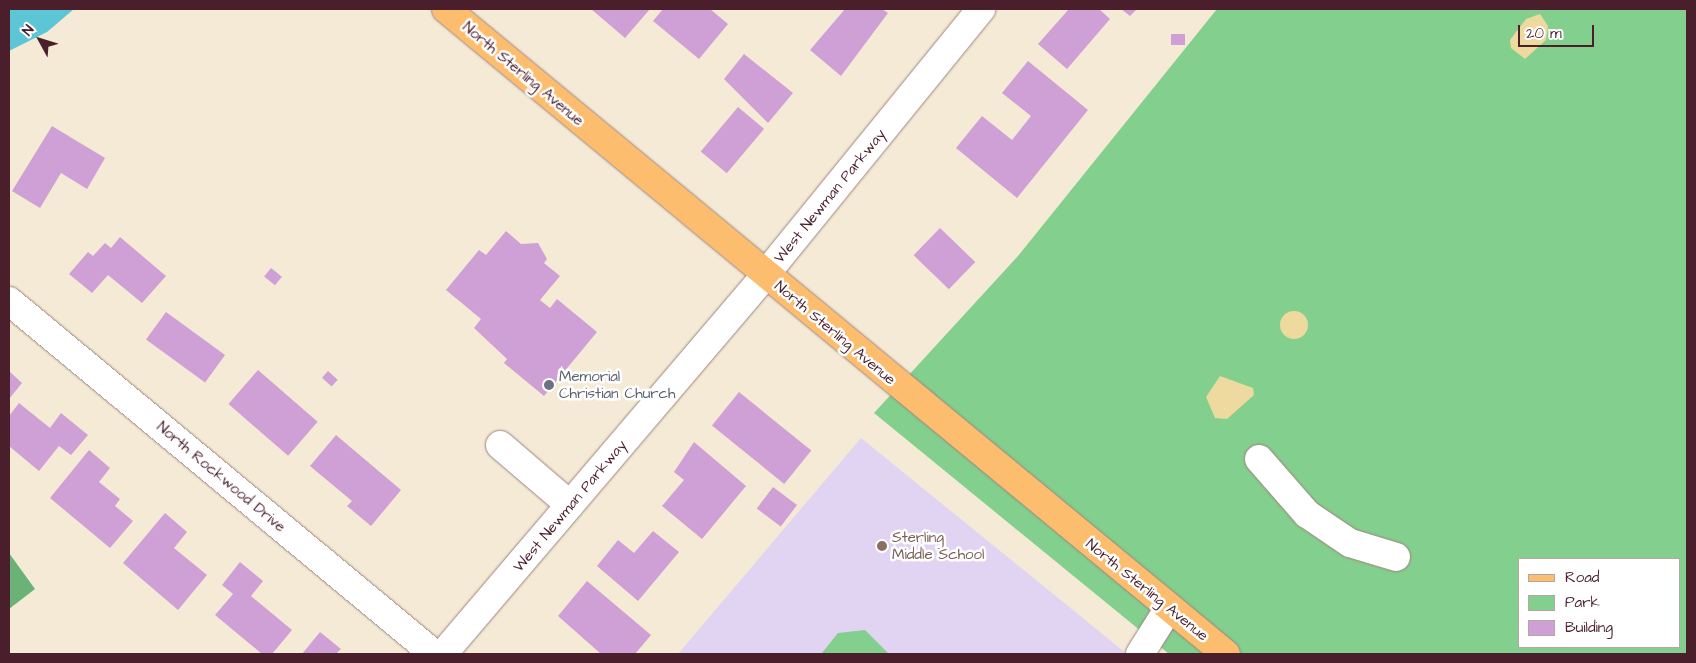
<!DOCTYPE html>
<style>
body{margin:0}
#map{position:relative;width:1696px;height:663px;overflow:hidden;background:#f4ead5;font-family:"Architects Daughter",sans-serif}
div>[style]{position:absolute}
.built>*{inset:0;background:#e1d4f3}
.green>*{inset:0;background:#83cf8d}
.forest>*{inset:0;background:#6ab278}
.sand>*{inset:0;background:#eeda9e}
.round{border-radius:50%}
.water>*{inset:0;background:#5cc6d6}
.building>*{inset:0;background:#cfa0d6;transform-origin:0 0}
.roads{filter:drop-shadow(0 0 1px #9f8480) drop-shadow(0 0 1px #9f8480)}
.minor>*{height:28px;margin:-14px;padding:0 14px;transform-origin:14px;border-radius:14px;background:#fff}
.major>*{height:28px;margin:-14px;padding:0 14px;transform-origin:14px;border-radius:14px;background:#fcbd6f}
.dots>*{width:14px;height:14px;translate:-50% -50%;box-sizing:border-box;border:2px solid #fff;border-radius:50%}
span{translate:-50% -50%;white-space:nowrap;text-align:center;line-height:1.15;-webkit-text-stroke:5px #fff;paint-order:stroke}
.street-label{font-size:15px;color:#4a1f2b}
.worship-label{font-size:15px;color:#5b616d}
.left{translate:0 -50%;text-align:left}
.education-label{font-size:15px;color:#785e54}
.frame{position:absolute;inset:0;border:10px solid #4a1f2b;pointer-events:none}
.legend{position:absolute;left:1518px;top:558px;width:162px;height:90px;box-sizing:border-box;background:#fff;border:1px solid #b7a5aa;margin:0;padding:6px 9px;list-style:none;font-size:15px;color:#4a1f2b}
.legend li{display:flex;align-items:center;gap:10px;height:25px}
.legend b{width:25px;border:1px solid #b7a5aa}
.north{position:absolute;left:15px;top:15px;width:50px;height:50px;-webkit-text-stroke:4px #fff;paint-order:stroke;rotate:309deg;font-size:14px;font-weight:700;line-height:20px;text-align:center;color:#4a1f2b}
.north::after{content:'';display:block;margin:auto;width:18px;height:22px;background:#4a1f2b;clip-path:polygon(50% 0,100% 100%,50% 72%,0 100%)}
.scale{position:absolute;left:1518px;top:25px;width:76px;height:22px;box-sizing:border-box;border:2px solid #4a1f2b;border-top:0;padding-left:6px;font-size:15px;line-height:18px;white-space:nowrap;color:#4a1f2b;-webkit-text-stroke:4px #fff;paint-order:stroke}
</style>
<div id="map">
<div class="built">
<div style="clip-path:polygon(861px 438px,1127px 654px,678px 654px)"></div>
</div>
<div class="green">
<div style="clip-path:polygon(evenodd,1217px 9px,1687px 9px,1687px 654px,1169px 654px,874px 413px,1018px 256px,1217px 9px,1520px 559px,1680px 559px,1680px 647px,1520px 647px,1520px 559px)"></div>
<div style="clip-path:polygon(865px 630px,889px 654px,821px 654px,838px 633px)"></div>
</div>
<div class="forest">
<div style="clip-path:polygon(9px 553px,35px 589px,9px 609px)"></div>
</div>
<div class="sand">
<div style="clip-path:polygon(1540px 14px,1548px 26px,1546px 40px,1525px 59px,1511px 48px,1510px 40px,1526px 19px)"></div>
<div class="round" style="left:1280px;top:311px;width:28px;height:28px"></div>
<div style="clip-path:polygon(1220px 376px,1253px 388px,1254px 395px,1227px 419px,1215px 418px,1206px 397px)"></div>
</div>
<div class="water">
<div style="clip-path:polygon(9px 9px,74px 9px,47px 32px,9px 51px)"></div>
</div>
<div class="building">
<div style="clip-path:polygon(591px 9px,650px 9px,625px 38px)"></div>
<div style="clip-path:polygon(663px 9px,710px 9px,728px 24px,699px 59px,653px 21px)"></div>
<div style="clip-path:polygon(845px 9px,882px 9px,888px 13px,841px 76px,810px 50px)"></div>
<div style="clip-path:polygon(1069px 9px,1099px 9px,1110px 19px,1067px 69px,1038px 44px)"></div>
<div style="clip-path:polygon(1121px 9px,1137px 9px,1130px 16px)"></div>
<div style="left:1171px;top:34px;width:14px;height:11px"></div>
<div style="clip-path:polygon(744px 54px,793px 93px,768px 123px,724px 79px)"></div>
<div style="clip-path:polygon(1028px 61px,1088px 110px,1017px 198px,956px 148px,982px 116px,1012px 140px,1031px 116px,1002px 93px)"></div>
<div style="left:738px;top:107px;width:34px;height:58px;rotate:40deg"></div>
<div style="clip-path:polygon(52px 126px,105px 158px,87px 189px,61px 173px,40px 208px,12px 191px)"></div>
<div style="left:940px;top:228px;width:49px;height:38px;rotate:44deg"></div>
<div style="clip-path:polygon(506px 231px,521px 244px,538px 243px,547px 259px,544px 263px,560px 276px,540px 300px,550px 308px,557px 299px,597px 332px,544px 396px,504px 363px,507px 359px,474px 328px,481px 319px,446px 290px,479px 250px,486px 255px)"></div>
<div style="clip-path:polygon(120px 237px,166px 276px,142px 303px,108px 275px,92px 293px,69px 274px,88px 252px,93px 256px,105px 243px,111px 248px)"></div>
<div style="left:271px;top:268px;width:14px;height:11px;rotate:39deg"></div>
<div style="left:166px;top:312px;width:73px;height:34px;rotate:36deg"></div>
<div style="left:258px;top:370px;width:79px;height:45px;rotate:41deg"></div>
<div style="clip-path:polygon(9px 371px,22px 383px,9px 399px)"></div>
<div style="left:328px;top:371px;width:13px;height:9px;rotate:42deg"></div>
<div style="left:739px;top:392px;width:93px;height:43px;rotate:39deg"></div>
<div style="clip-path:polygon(19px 403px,50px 428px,61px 413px,88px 435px,71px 455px,59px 446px,39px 471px,9px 446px,9px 416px)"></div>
<div style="clip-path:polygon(336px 435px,401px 490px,371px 526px,347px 506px,352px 501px,310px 466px)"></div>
<div style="clip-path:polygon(694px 442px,746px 486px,702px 539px,662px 506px,684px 480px,674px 472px)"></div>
<div style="clip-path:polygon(89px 450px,110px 468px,99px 482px,120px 499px,115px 506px,133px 521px,110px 548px,50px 498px)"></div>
<div style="left:773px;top:487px;width:30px;height:27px;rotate:37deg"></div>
<div style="clip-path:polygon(165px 513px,187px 532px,174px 548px,207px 575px,178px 610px,123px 563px)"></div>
<div style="clip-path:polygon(653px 531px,679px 552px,638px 601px,597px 566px,618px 540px,634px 553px)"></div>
<div style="clip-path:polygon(240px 562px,263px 581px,251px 596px,292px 630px,272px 654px,262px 654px,215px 615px,233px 594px,222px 585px)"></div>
<div style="clip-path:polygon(587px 581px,651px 635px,635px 654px,601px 654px,558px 616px)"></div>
<div style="clip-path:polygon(320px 632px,341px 649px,336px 654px,302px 654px)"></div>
</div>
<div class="roads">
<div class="minor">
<div style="left:9px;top:301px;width:552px;rotate:39.71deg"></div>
<div style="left:500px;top:445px;width:92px;rotate:40.6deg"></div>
<div style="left:1259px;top:459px;width:73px;rotate:48.9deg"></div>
<div style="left:1307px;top:514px;width:52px;rotate:34deg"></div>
<div style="left:1350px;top:543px;width:48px;rotate:16.9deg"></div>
<div style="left:443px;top:654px;width:497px;rotate:-49.6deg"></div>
<div style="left:765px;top:275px;width:343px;rotate:-50.9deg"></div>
<div style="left:1140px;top:654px;width:54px;rotate:-57.8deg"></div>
</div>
<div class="major">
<div style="left:446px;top:9px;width:1012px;rotate:39.59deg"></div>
</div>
</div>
<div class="dots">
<div style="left:549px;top:385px;background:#6b7280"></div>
<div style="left:882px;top:546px;background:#8d6e63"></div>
</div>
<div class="street-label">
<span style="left:523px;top:74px;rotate:40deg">North Sterling Avenue</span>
<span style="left:830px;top:196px;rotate:-51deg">West Newman Parkway</span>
<span style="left:835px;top:333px;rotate:40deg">North Sterling Avenue</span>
<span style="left:221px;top:477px;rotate:40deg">North Rockwood Drive</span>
<span style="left:570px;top:506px;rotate:-50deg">West Newman Parkway</span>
<span style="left:1147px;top:590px;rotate:39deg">North Sterling Avenue</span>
</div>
<div class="worship-label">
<span class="left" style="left:559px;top:385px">Memorial<br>Christian Church</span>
</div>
<div class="education-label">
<span class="left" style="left:892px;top:546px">Sterling<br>Middle School</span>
</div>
<div class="frame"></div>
<ul class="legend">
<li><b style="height:6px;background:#fcbd6f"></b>Road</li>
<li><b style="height:14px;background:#83cf8d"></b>Park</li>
<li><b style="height:14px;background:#cfa0d6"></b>Building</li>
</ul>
<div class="north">N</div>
<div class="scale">20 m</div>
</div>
